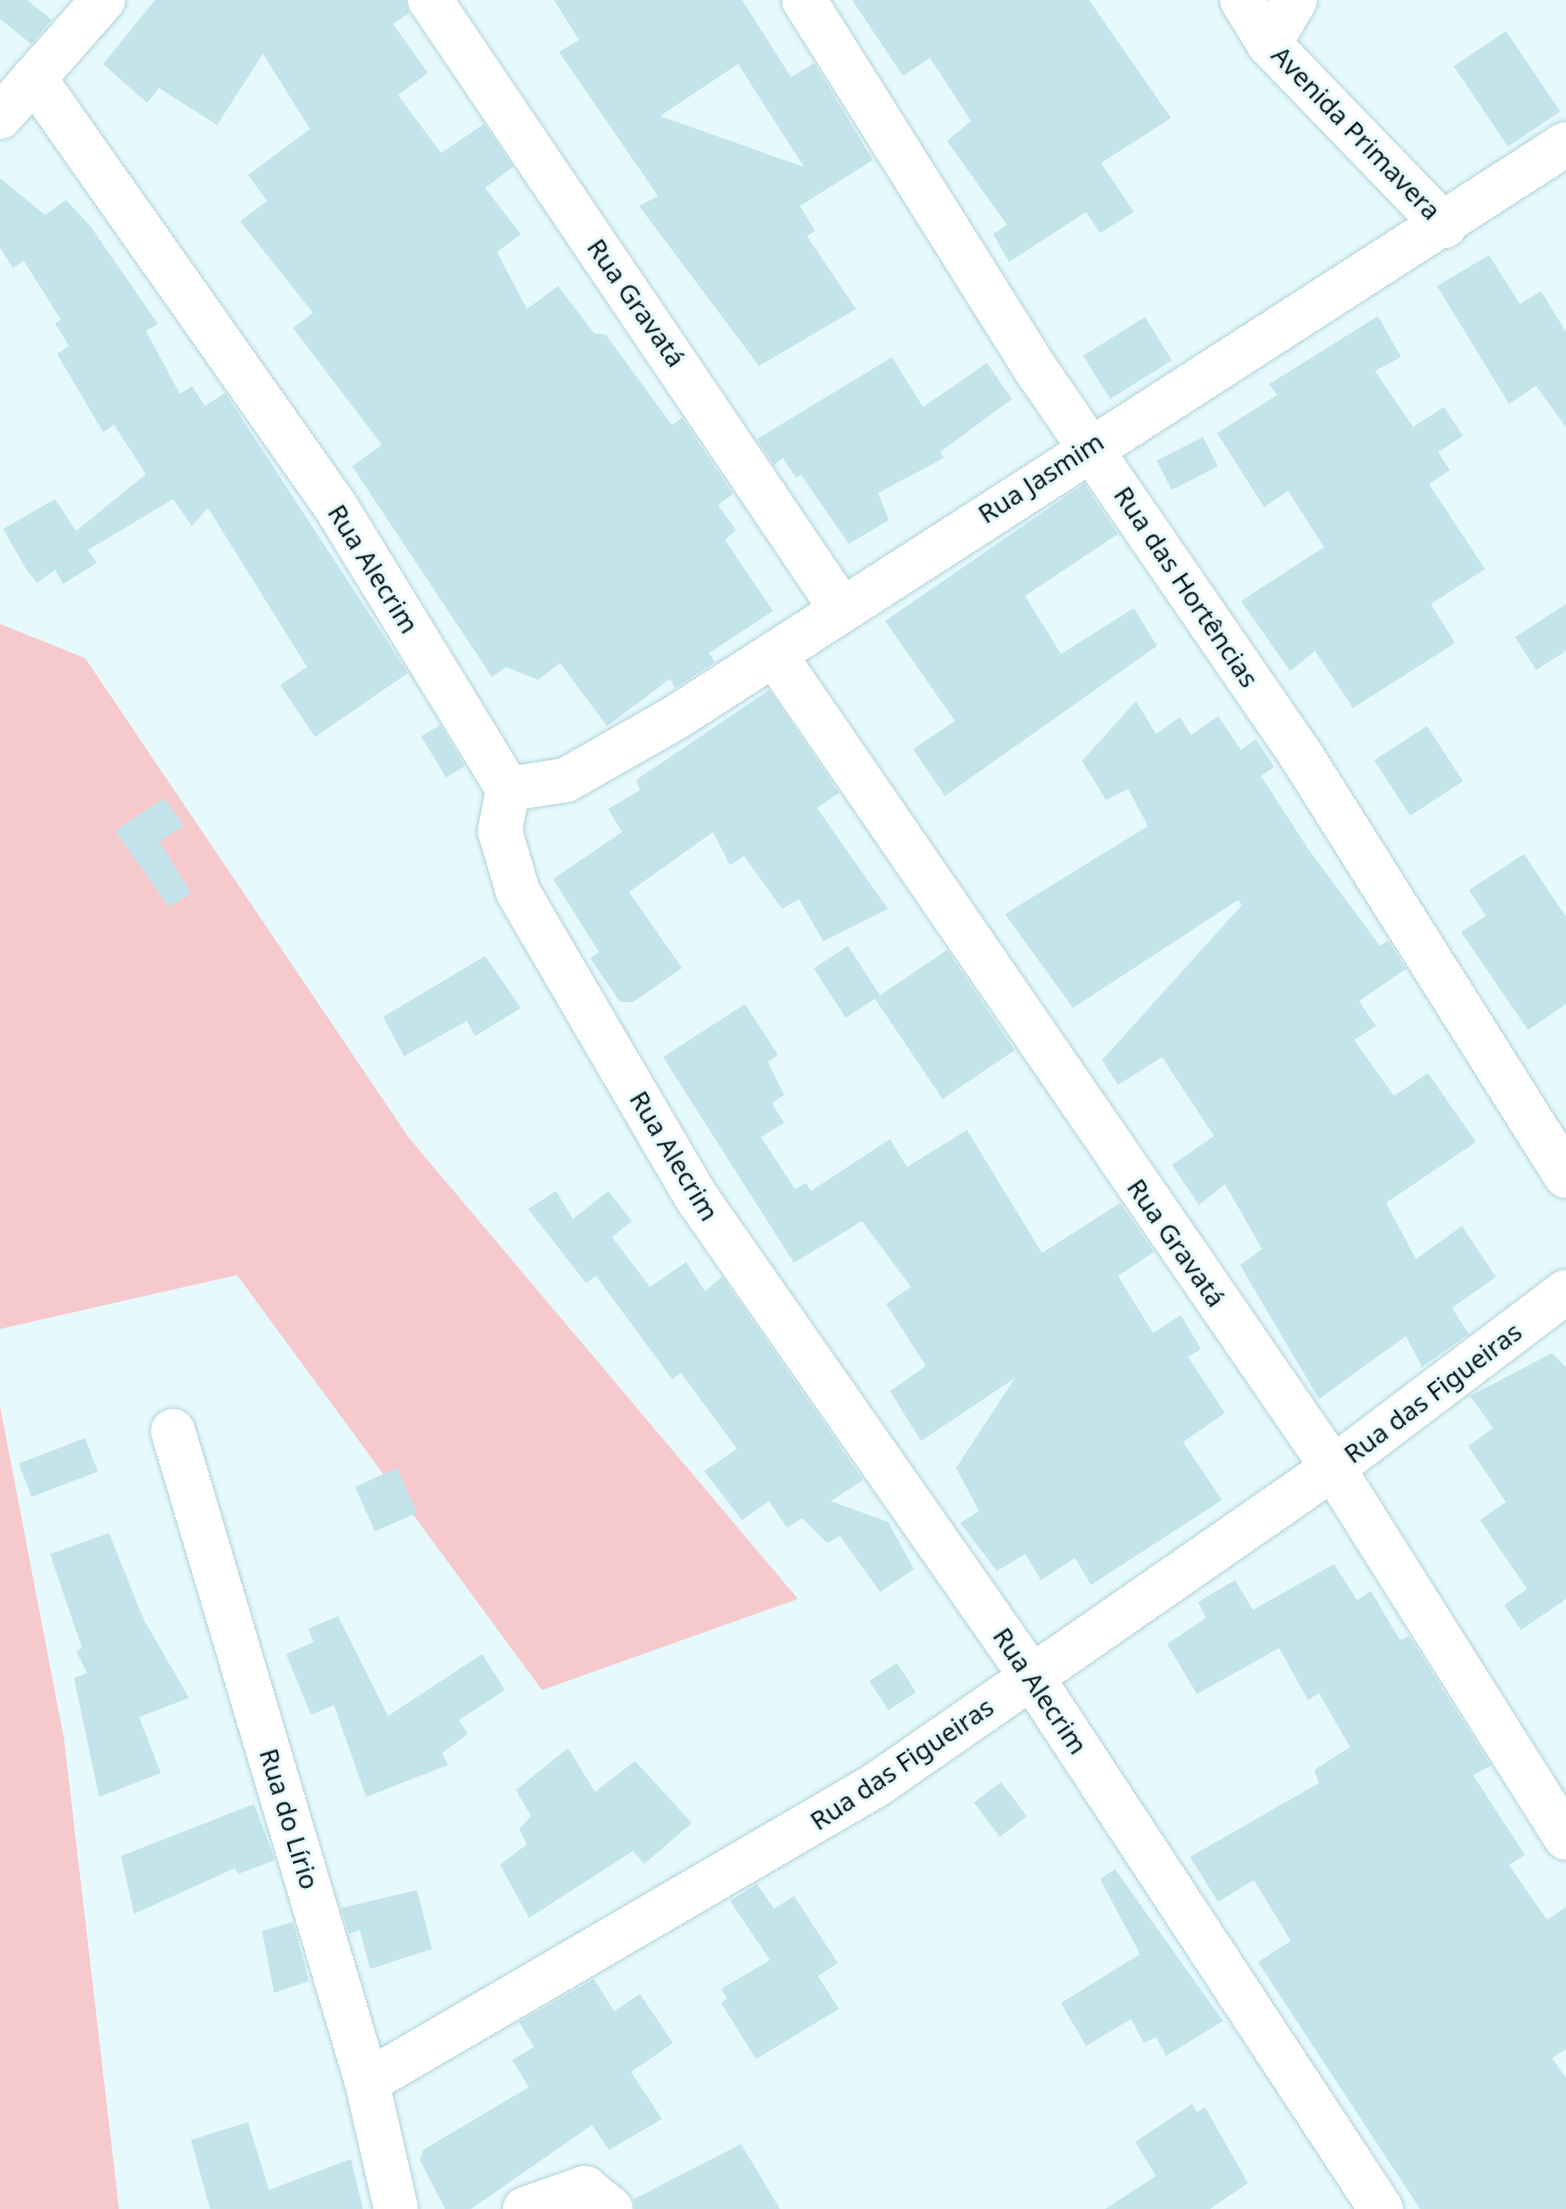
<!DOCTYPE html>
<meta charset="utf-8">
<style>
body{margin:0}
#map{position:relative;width:1566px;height:2209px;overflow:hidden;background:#e6fafe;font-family:"Noto Sans",sans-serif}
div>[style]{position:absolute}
.green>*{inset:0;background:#f6cacc}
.building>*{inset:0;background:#c4e4eb;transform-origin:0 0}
.roads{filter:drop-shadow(0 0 2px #b2d2d8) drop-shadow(0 0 2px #b2d2d8)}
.minor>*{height:44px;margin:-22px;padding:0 22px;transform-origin:22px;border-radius:22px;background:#fff}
span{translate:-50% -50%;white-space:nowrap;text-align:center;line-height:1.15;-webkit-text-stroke:6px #e6fafe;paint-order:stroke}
.street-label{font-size:26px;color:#091518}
</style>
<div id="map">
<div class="green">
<div style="clip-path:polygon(0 624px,85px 658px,409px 1138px,798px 1599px,542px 1690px,237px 1275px,0 1329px)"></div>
<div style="clip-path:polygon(0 1406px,64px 1739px,119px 2209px,0 2209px)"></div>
</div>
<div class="building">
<div style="clip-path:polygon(0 0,27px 0,52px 20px,31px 44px,0 19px)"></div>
<div style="clip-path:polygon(155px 0,405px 0,409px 13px,393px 24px,428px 73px,398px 95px,441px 153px,484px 124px,513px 167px,485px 188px,521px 234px,497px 252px,527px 309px,558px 286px,594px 333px,606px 335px,672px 425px,682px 418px,733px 494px,718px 505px,736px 530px,725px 540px,773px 611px,709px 653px,715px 662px,675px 688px,670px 679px,607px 726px,560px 663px,538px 680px,506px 667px,492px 677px,352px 466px,382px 445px,293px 328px,313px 313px,240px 221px,267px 201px,248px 175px,310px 129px,263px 54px,217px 125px,159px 88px,147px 103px,103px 64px)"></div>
<div style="clip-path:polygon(evenodd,554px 0,742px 0,791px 77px,814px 63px,873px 160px,800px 206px,815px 231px,807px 236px,856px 309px,759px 366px,639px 206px,658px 196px,559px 52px,579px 40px,554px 0,738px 64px,804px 167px,660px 116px,738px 64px)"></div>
<div style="clip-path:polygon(852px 0,1089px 0,1171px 118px,1101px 163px,1134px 212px,1100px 233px,1086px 212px,1009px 262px,993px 234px,1007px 225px,947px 141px,971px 121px,930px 58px,903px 76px)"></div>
<div style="left:1506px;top:31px;width:97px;height:63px;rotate:56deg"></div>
<div style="clip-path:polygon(0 178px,45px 215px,66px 200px,91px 227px,158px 324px,146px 331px,180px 394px,192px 386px,205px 406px,225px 393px,408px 673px,315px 737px,280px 685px,307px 667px,208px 508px,192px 526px,173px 499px,88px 550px,97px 563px,63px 584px,55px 570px,37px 583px,26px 569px,3px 529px,55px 499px,76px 531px,146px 474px,114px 425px,103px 432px,57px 354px,69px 346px,55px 323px,61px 320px,24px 261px,13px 268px,0 248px)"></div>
<div style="clip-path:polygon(1489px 255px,1520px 304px,1541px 291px,1566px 332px,1566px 427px,1536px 386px,1509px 404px,1437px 286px)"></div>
<div style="clip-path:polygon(1378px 316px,1401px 357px,1375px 371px,1413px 427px,1444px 407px,1463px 436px,1438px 452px,1450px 470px,1429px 484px,1485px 569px,1431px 604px,1455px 643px,1353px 708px,1315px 651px,1290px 671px,1241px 601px,1324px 547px,1288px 491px,1264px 507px,1217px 433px,1277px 395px,1269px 384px)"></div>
<div style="left:1145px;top:317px;width:51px;height:73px;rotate:58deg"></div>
<div style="clip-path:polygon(892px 357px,923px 407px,987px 363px,1012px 399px,940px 452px,944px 458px,878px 493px,889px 520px,849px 544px,801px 475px,796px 478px,783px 458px,774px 465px,757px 439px)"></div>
<div style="left:1203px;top:437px;width:33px;height:52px;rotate:63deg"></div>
<div style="clip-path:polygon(1084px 484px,1118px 534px,1025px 596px,1061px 654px,1134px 608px,1157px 646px,945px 796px,913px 749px,955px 721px,885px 621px)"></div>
<div style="clip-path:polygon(1566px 604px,1566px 651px,1536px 670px,1515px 637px)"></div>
<div style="clip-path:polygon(769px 690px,839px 793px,817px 808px,888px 909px,823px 941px,799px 899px,782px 909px,744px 856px,730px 865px,713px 832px,629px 892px,682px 968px,633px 1002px,620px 1002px,590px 958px,599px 952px,553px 879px,622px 832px,608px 809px,640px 790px,636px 780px)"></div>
<div style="clip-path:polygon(1136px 701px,1156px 734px,1180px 717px,1191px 735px,1218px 716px,1241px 750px,1256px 739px,1274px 767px,1261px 776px,1309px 850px,1380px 946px,1388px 941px,1406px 969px,1359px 1001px,1376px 1026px,1354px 1040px,1394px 1096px,1428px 1073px,1476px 1142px,1386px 1203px,1416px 1259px,1462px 1226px,1496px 1277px,1452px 1308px,1469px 1334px,1422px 1367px,1406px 1336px,1319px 1399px,1240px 1265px,1262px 1249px,1225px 1184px,1199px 1205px,1172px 1165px,1214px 1136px,1162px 1057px,1118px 1085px,1102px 1060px,1242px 905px,1238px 900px,1073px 1008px,1005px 914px,1148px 826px,1128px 789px,1106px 800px,1082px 761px)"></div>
<div style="left:440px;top:725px;width:48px;height:22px;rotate:59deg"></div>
<div style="left:1427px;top:726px;width:66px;height:63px;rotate:57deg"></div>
<div style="clip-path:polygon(164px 798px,184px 826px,159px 841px,191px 893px,169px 907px,115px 831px)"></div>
<div style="clip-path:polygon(1524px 854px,1566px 917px,1566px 1004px,1528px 1030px,1461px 932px,1486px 916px,1469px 890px)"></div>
<div style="left:848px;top:946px;width:59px;height:41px;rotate:57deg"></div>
<div style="left:947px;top:950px;width:121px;height:87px;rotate:56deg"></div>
<div style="clip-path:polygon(485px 956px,521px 1008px,475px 1036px,467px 1021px,404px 1056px,383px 1017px)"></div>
<div style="clip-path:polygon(745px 1004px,778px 1055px,768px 1062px,784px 1095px,772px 1103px,784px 1123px,761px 1137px,795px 1189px,806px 1183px,811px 1191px,890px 1139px,907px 1167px,967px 1130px,1042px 1253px,1120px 1203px,1154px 1252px,1118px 1276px,1153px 1333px,1181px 1315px,1201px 1349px,1188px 1357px,1225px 1413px,1183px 1442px,1222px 1500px,1091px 1585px,1075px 1558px,1041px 1580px,1025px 1554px,997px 1571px,960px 1523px,979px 1511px,956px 1468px,1015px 1378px,921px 1441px,890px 1391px,926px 1366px,886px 1304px,911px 1287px,862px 1221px,794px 1263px,663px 1057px)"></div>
<div style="clip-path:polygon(556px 1191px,573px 1219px,608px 1191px,632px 1221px,612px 1237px,650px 1287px,686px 1262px,705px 1291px,722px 1277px,863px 1480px,831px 1501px,888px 1522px,914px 1569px,880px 1592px,840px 1536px,827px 1543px,802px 1518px,787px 1528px,769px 1501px,742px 1520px,704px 1471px,737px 1449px,681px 1373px,672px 1379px,596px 1276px,586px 1283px,528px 1209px)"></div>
<div style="clip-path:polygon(1552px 1353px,1566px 1367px,1566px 1599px,1521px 1630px,1504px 1605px,1527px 1589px,1480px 1520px,1506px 1502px,1468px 1446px,1493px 1428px,1470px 1396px)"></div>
<div style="left:85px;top:1438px;width:36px;height:71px;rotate:69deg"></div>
<div style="left:397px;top:1468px;width:49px;height:46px;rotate:66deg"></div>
<div style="clip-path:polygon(109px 1533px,144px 1620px,189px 1698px,139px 1717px,161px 1773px,99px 1797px,74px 1678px,87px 1673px,76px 1651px,82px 1648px,50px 1554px)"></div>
<div style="clip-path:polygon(1334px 1564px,1357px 1600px,1371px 1591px,1400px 1640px,1409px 1636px,1491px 1766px,1473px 1775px,1525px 1855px,1509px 1865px,1547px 1920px,1566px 1907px,1566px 2049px,1552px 2058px,1566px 2078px,1566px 2209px,1420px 2209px,1258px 1962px,1291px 1941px,1254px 1880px,1218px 1902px,1190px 1857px,1319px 1783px,1314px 1770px,1350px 1747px,1319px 1693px,1308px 1700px,1279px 1648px,1197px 1694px,1167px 1644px,1206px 1618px,1198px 1602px,1235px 1580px,1253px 1610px)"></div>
<div style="clip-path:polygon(338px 1616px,388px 1716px,482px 1654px,505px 1690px,459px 1720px,468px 1734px,442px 1753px,448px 1765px,366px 1797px,334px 1705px,311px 1715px,286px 1654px,314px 1642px,308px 1629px)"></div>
<div style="left:897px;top:1663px;width:35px;height:33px;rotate:57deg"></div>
<div style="clip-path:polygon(568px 1748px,595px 1792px,635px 1761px,692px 1823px,644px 1864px,633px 1851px,529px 1918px,500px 1865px,527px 1844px,519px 1829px,531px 1816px,516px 1790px)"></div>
<div style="left:1001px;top:1782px;width:43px;height:34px;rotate:53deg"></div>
<div style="clip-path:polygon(254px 1804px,275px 1860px,238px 1874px,235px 1868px,134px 1914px,121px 1856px)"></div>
<div style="clip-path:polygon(1115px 1869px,1223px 2021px,1166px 2056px,1156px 2037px,1144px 2043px,1131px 2019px,1086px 2046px,1061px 2003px,1140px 1954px,1100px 1879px)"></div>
<div style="clip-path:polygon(757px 1884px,774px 1909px,794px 1896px,838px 1963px,818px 1976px,839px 2009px,756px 2059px,721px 2003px,727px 1998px,721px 1989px,770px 1960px,730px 1901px)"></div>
<div style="clip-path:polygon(417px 1890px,432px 1949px,370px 1969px,360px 1930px,349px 1934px,341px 1908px)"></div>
<div style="clip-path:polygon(293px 1922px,309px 1981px,274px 1993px,262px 1931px)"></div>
<div style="clip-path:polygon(594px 1979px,614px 2011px,640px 1994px,673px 2043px,631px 2072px,662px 2119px,609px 2150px,592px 2125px,471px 2209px,445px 2209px,420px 2160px,423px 2150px,529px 2087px,512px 2060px,534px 2047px,519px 2022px)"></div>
<div style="clip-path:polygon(1192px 2104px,1197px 2112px,1205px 2107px,1248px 2183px,1210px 2209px,1105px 2209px,1156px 2176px,1135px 2142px)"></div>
<div style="clip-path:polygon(248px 2122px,269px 2190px,351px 2159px,363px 2209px,210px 2209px,191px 2140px)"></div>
<div style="clip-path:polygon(741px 2144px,780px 2209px,635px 2209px,634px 2199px)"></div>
</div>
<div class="roads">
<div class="minor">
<div style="left:430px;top:0;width:732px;rotate:55.96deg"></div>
<div style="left:804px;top:0;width:442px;rotate:57.9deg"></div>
<div style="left:1039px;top:374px;width:459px;rotate:55.5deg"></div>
<div style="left:1299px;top:752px;width:501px;rotate:57.8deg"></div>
<div style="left:1242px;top:0;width:52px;rotate:58.5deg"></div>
<div style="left:1269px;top:44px;width:253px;rotate:46deg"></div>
<div style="left:1269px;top:44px;width:51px;rotate:-59.4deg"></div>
<div style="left:34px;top:78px;width:525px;rotate:54.86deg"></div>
<div style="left:336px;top:507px;width:330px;rotate:58.6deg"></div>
<div style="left:508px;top:789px;width:43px;rotate:100.8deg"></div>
<div style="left:500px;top:831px;width:64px;rotate:73.6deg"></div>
<div style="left:518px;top:892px;width:355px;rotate:59.7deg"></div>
<div style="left:697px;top:1198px;width:583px;rotate:55.06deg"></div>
<div style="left:1031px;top:1676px;width:638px;rotate:56.71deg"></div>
<div style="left:0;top:117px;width:156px;rotate:-48.6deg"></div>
<div style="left:774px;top:654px;width:987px;rotate:55.52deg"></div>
<div style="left:1333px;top:1468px;width:437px;rotate:57.8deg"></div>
<div style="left:508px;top:789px;width:59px;rotate:-8.8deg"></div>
<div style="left:566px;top:780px;width:129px;rotate:-29.7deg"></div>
<div style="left:678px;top:716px;width:1056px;rotate:-32.79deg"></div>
<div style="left:173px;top:1431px;width:679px;rotate:73.41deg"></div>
<div style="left:367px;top:2082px;width:130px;rotate:77.1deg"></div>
<div style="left:367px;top:2082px;width:589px;rotate:-30.26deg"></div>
<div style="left:876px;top:1785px;width:556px;rotate:-34.75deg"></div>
<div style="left:1333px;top:1468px;width:292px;rotate:-37.1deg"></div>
<div style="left:525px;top:2209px;width:64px;rotate:-19.3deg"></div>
<div style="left:585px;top:2188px;width:33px;rotate:39deg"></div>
</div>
</div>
<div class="street-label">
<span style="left:1356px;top:133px;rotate:46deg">Avenida Primavera</span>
<span style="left:636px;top:303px;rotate:55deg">Rua Gravatá</span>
<span style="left:1041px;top:478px;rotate:-33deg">Rua Jasmim</span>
<span style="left:373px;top:569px;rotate:58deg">Rua Alecrim</span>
<span style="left:1186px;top:587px;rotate:56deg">Rua das Hortências</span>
<span style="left:674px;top:1156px;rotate:59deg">Rua Alecrim</span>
<span style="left:1176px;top:1243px;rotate:55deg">Rua Gravatá</span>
<span style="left:1433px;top:1393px;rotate:-37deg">Rua das Figueiras</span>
<span style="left:1040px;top:1691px;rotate:56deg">Rua Alecrim</span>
<span style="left:902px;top:1764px;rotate:-34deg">Rua das Figueiras</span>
<span style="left:289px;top:1819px;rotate:73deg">Rua do Lírio</span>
</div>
</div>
